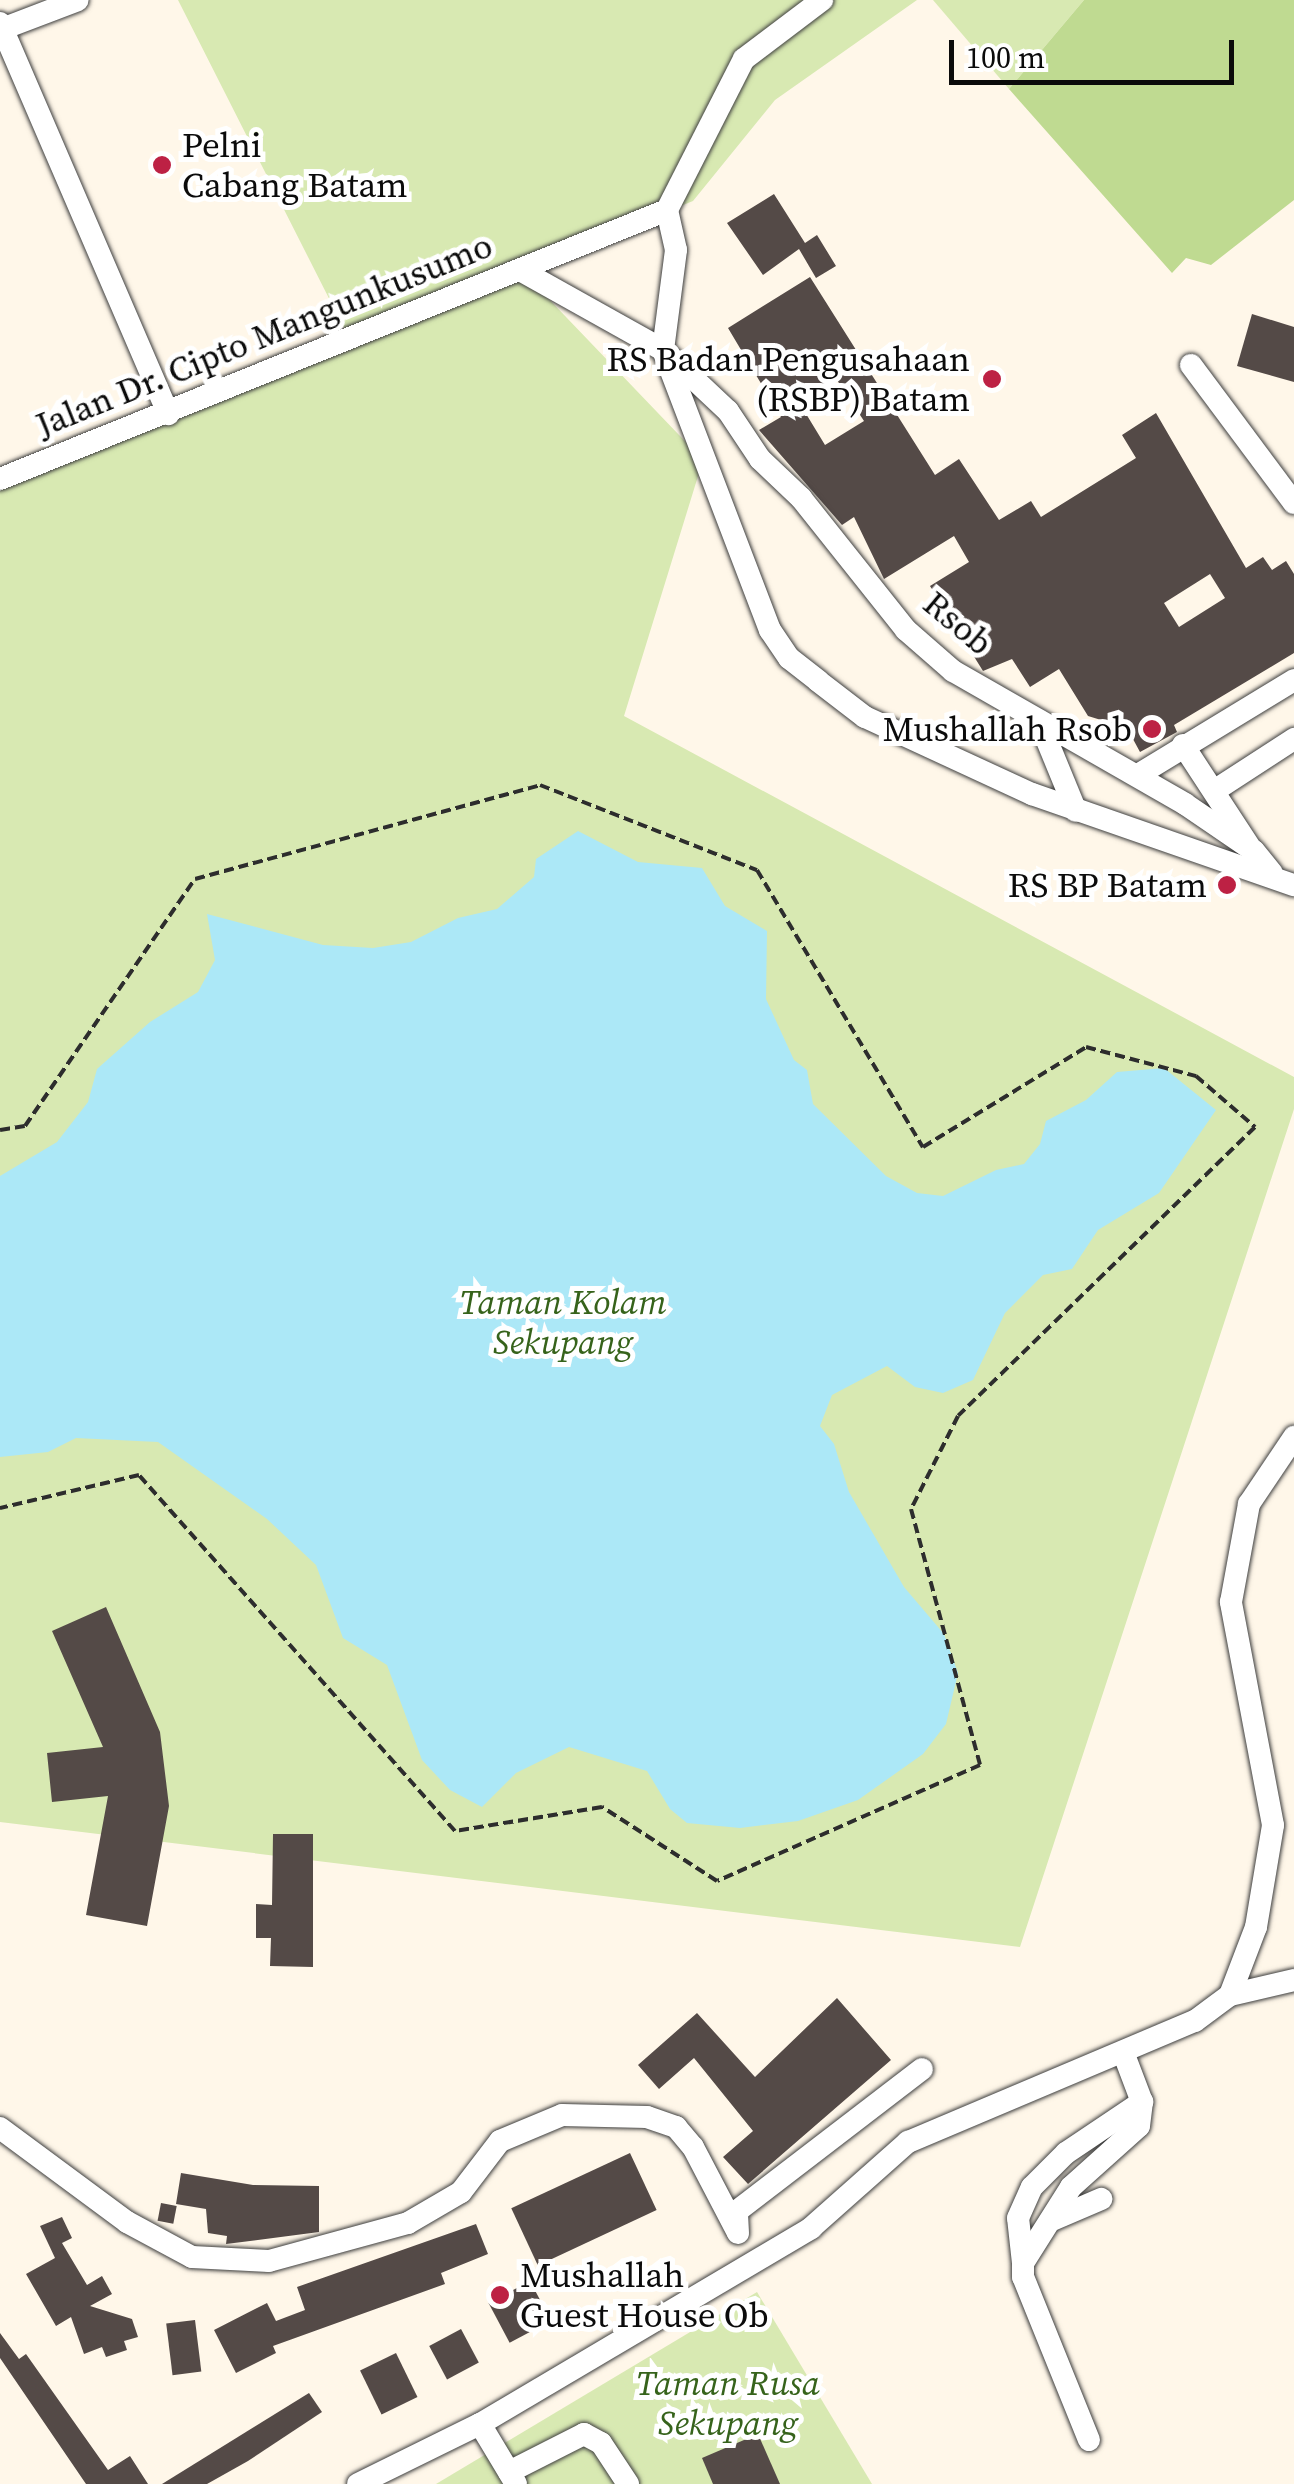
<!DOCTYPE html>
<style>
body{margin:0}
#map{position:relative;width:1294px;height:2484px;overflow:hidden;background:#fff7e9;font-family:"Source Serif 4",serif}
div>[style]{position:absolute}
.green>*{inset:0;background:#d8e9b2}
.forest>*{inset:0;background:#bfda91}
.water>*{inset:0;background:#ace8f7}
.building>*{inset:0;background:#544a47;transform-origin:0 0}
.path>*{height:4px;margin-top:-2px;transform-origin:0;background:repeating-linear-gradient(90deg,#2d2d2d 0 10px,transparent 0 15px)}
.roads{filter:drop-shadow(0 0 2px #3e3e3e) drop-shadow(0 0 2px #3e3e3e)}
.minor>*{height:22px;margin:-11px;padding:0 11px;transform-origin:11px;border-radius:11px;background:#fff}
.dots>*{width:28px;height:28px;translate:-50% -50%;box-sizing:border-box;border:5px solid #fff;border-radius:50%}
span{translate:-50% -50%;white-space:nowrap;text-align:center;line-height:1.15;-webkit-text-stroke:10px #fff;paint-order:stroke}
.poi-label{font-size:35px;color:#0b0b0b}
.left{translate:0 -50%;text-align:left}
.right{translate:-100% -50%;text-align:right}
.street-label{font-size:35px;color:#0b0b0b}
.park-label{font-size:35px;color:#36631b;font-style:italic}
.scale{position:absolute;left:949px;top:40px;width:285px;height:45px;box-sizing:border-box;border:5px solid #0b0b0b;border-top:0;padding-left:12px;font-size:30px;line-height:35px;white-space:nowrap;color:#0b0b0b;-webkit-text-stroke:8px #fff;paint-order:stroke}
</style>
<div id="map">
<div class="green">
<div style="clip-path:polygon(178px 0,917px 0,775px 100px,693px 201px,521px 270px,703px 460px,624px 716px,1294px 1077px,1294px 1109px,1020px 1947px,0 1822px,0 474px,347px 334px)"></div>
<div style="clip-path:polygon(933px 0,1084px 0,1009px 89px)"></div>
<div style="clip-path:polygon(757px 2292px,872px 2484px,436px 2484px)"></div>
</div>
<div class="forest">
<div style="clip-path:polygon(1084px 0,1294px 0,1294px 200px,1211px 265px,1186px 258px,1172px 273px,1009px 89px)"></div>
</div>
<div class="water">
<div style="clip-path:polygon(578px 831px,638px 862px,702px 868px,725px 906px,767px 931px,766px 999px,794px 1060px,807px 1070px,813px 1104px,886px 1176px,917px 1193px,943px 1196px,996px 1170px,1024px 1164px,1040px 1144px,1046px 1121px,1086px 1100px,1117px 1072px,1164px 1068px,1216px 1110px,1159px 1193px,1098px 1230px,1072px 1269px,1043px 1275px,1005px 1313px,973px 1380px,943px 1393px,915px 1387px,887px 1366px,832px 1395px,820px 1426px,834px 1444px,849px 1492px,904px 1587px,944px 1634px,958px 1673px,946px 1724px,923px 1754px,858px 1800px,798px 1821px,740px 1828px,687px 1823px,670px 1809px,647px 1771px,569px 1747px,516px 1773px,482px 1807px,450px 1790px,422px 1760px,387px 1665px,343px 1638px,316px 1565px,267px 1519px,158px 1442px,76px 1438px,48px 1452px,0 1457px,0 1176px,57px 1142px,88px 1102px,97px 1069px,150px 1022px,198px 992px,215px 960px,207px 914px,323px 945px,373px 948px,411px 942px,458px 918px,497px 909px,534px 877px,536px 859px)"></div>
</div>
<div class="building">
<div style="clip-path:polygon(774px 194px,805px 243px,817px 235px,836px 266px,816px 278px,799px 249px,763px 275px,727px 223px)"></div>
<div style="clip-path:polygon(evenodd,810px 277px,935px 475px,959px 459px,999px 520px,1031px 501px,1041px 517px,1136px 458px,1122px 435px,1156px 413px,1246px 568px,1263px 557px,1272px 570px,1286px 561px,1294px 574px,1294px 653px,1174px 725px,1177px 732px,1140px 752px,1127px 728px,1088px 716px,1059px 669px,1030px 687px,1012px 659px,983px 671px,930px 586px,969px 562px,954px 536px,884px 579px,854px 517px,842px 525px,759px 430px,781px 417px,728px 328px,810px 277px,835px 377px,864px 421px,825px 445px,797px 399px,835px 377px,810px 277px,1210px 574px,1225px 598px,1179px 627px,1164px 603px,1210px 574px)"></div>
<div style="clip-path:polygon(1252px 314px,1294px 327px,1294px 382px,1237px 366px)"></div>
<div style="clip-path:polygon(106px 1607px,160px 1732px,169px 1806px,147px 1926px,86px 1915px,108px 1796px,52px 1802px,47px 1753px,103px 1747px,52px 1631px)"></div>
<div style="clip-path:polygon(273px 1834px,313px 1834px,313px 1967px,270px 1966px,271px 1938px,256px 1938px,256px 1904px,272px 1905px)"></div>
<div style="clip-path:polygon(837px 1998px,891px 2060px,748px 2184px,723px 2157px,753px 2131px,694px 2058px,659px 2089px,638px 2065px,697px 2013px,755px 2077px)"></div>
<div style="left:630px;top:2153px;width:63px;height:131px;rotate:65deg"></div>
<div style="clip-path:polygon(181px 2173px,253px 2185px,319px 2186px,319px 2232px,226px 2244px,227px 2236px,208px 2233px,206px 2209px,176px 2204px)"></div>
<div style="left:161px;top:2203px;width:16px;height:18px;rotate:11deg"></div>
<div style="clip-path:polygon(62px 2217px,72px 2238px,62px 2243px,87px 2285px,102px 2276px,112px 2294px,90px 2306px,132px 2319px,138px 2337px,124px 2341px,127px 2350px,106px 2357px,102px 2347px,84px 2354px,71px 2317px,56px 2326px,26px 2274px,55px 2258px,40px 2226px)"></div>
<div style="clip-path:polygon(476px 2224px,488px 2254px,441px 2273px,445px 2284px,273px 2346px,276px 2353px,236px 2373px,214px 2330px,267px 2303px,276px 2321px,305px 2310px,297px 2287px)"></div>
<div style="left:530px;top:2281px;width:45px;height:47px;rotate:62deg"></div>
<div style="left:195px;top:2320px;width:52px;height:29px;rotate:83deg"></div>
<div style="left:461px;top:2329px;width:38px;height:36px;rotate:62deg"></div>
<div style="clip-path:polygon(0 2333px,19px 2359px,26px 2354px,108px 2470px,130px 2456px,148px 2484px,86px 2484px,0 2358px)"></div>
<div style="left:396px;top:2353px;width:49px;height:40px;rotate:64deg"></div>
<div style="clip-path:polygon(309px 2393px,322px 2412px,248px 2461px,207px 2484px,162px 2484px)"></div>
<div style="clip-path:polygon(758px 2434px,780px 2484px,713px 2484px,702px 2458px)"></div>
</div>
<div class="path">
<div style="left:0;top:1130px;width:25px;rotate:-9deg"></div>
<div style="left:25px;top:1126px;width:300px;rotate:-55.5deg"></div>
<div style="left:195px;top:879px;width:358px;rotate:-15.2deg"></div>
<div style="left:540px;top:785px;width:233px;rotate:21.4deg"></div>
<div style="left:757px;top:870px;width:323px;rotate:59.1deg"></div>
<div style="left:923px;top:1147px;width:191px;rotate:-31.5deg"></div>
<div style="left:1086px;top:1047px;width:114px;rotate:14.8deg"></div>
<div style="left:1196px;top:1076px;width:78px;rotate:40.8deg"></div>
<div style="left:1255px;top:1127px;width:414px;rotate:135.8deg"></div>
<div style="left:958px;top:1416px;width:104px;rotate:116.8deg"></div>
<div style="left:911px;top:1509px;width:265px;rotate:74.9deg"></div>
<div style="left:980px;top:1765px;width:287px;rotate:156.2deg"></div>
<div style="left:717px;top:1881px;width:137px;rotate:-147.2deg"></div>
<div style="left:602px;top:1807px;width:149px;rotate:170.7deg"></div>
<div style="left:455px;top:1831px;width:476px;rotate:-131.6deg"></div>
<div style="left:139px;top:1475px;width:143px;rotate:166.6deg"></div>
</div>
<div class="roads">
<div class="minor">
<div style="left:0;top:23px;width:426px;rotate:66.7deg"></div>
<div style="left:2px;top:29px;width:81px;rotate:-20.9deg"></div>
<div style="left:667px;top:210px;width:41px;rotate:77.3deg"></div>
<div style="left:676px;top:250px;width:101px;rotate:97.4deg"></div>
<div style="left:663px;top:350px;width:89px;rotate:43.2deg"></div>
<div style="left:728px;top:411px;width:58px;rotate:56.3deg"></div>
<div style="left:760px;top:459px;width:57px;rotate:43.6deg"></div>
<div style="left:801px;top:498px;width:169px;rotate:51.5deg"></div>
<div style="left:906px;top:630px;width:62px;rotate:41.1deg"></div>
<div style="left:953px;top:671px;width:267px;rotate:29.8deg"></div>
<div style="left:1185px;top:804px;width:83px;rotate:34.3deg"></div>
<div style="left:1254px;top:851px;width:28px;rotate:51deg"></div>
<div style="left:520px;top:270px;width:164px;rotate:29.2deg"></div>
<div style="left:663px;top:350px;width:300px;rotate:69.1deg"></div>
<div style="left:770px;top:630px;width:34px;rotate:56deg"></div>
<div style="left:789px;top:658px;width:37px;rotate:38deg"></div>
<div style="left:818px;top:681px;width:59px;rotate:37.5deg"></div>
<div style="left:865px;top:717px;width:184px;rotate:24.8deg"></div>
<div style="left:1032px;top:794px;width:277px;rotate:19.2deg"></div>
<div style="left:1191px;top:365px;width:172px;rotate:53.3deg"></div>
<div style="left:0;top:479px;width:719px;rotate:-21.96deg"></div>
<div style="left:667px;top:210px;width:169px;rotate:-63deg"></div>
<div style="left:744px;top:59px;width:98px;rotate:-37.1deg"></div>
<div style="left:1039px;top:721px;width:97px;rotate:67.7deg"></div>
<div style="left:1183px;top:745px;width:121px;rotate:56.8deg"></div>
<div style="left:1138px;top:775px;width:183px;rotate:-31.3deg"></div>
<div style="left:1217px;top:789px;width:92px;rotate:-33deg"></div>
<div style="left:1230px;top:1995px;width:66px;rotate:-13.2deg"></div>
<div style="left:0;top:2128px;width:158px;rotate:36.5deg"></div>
<div style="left:127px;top:2222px;width:74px;rotate:28.3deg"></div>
<div style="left:192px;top:2257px;width:77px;rotate:3deg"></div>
<div style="left:269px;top:2261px;width:144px;rotate:-15.3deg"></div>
<div style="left:408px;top:2223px;width:61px;rotate:-30.3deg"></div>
<div style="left:461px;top:2192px;width:64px;rotate:-52.6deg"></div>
<div style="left:500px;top:2141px;width:67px;rotate:-22.8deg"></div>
<div style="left:562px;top:2115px;width:85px;rotate:1.3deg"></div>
<div style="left:647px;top:2117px;width:31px;rotate:19deg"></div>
<div style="left:676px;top:2127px;width:26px;rotate:50deg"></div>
<div style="left:693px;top:2147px;width:95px;rotate:62.4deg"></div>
<div style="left:1050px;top:2221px;width:56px;rotate:-23.3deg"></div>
<div style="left:738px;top:2233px;width:22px;rotate:-93deg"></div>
<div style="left:737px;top:2211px;width:233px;rotate:-37.5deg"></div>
<div style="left:1023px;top:2263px;width:45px;rotate:-96.3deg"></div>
<div style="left:1018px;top:2218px;width:34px;rotate:-66deg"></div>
<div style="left:1032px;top:2187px;width:48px;rotate:-45deg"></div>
<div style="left:1066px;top:2153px;width:92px;rotate:-33.9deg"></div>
<div style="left:480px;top:2424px;width:70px;rotate:59deg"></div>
<div style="left:1089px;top:2440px;width:176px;rotate:-112deg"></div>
<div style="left:1023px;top:2277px;width:14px;rotate:-90deg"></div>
<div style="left:1023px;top:2263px;width:90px;rotate:-57.7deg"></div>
<div style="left:1071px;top:2187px;width:91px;rotate:-41.9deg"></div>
<div style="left:1139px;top:2126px;width:24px;rotate:-83deg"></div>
<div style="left:1142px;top:2102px;width:53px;rotate:-110.8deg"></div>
<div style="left:509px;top:2472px;width:84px;rotate:-26.9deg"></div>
<div style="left:584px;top:2434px;width:19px;rotate:28deg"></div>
<div style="left:601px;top:2443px;width:49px;rotate:56.6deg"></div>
<div style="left:358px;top:2484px;width:136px;rotate:-26.2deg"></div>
<div style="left:480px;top:2424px;width:385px;rotate:-30.6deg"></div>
<div style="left:811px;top:2228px;width:130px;rotate:-41.6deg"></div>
<div style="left:908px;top:2142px;width:311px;rotate:-22.9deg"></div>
<div style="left:1195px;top:2021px;width:44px;rotate:-36.6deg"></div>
<div style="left:1230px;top:1995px;width:73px;rotate:-69.1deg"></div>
<div style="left:1256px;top:1927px;width:103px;rotate:-80.5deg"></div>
<div style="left:1273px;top:1825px;width:227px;rotate:-100.7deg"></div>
<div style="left:1231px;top:1602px;width:100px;rotate:-79.6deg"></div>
<div style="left:1249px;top:1504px;width:81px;rotate:-56.1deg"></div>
</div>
</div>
<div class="dots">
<div style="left:162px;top:165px;background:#bd2144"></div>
<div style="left:992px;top:379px;background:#bd2144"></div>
<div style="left:1152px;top:729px;background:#bd2144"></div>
<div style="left:1227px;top:885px;background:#bd2144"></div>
<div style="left:500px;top:2295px;background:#bd2144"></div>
</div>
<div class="poi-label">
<span class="left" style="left:182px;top:165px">Pelni<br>Cabang Batam</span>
<span class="right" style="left:970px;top:379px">RS Badan Pengusahaan<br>(RSBP) Batam</span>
<span class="right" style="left:1132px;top:729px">Mushallah Rsob</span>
<span class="right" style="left:1207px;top:885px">RS BP Batam</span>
<span class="left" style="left:520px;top:2295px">Mushallah<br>Guest House Ob</span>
</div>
<div class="street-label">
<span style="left:264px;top:335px;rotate:-22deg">Jalan Dr. Cipto Mangunkusumo</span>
<span style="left:958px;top:623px;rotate:40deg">Rsob</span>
</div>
<div class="park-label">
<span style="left:563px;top:1322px">Taman Kolam<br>Sekupang</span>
<span style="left:728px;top:2403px">Taman Rusa<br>Sekupang</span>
</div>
<div class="scale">100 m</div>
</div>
